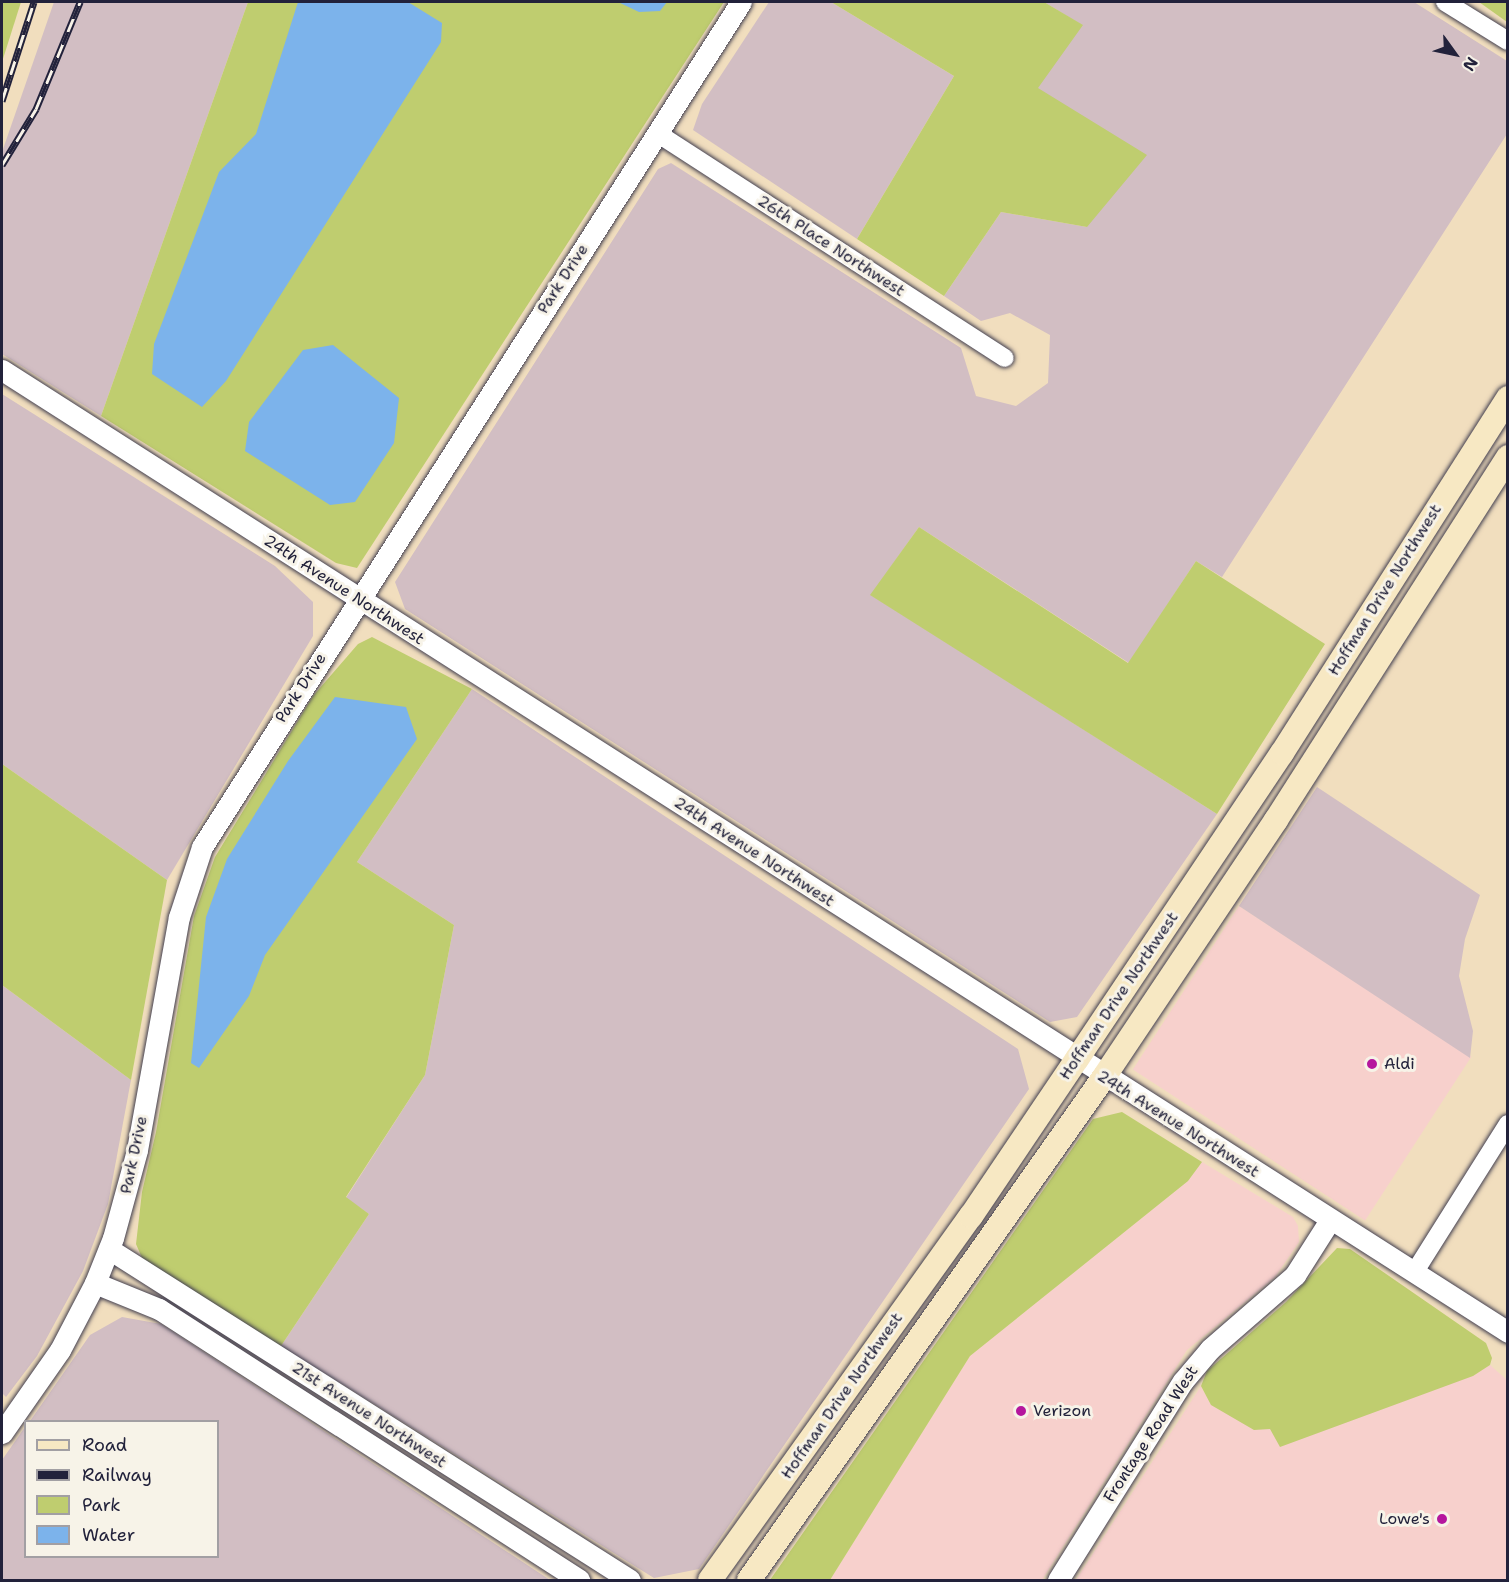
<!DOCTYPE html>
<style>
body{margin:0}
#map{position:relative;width:1509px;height:1582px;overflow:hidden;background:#f1debe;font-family:"Shantell Sans",sans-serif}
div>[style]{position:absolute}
.built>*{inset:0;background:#f7d0cc;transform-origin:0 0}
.industrial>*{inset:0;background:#d2bec3}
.green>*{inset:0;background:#bfcd6f}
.water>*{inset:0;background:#7cb3eb}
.roads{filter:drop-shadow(0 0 2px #413e4f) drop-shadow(0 0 2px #413e4f)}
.minor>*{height:18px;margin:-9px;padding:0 9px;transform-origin:9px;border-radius:9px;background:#fff}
.tertiary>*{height:21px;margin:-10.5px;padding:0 10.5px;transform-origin:10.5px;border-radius:10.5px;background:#fff}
.secondary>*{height:24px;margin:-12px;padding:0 12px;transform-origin:12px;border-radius:12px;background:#f7e8c3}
.rail>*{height:7px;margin-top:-3.5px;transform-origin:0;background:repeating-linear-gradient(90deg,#f7f3e8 0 14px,#22223b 0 28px);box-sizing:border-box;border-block:2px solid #22223b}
.dots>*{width:16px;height:16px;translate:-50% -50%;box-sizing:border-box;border:3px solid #f7f3e8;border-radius:50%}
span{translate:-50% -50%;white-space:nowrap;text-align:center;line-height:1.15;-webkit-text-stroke:6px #f7f3e8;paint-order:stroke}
.street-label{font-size:16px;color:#22223b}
.poi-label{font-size:16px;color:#22223b}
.left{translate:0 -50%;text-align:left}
.right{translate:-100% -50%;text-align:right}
.frame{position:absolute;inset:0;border:3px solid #22223b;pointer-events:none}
.legend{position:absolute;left:24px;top:1420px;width:195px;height:138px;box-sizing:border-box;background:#f7f3e8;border:2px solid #a29fa3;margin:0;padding:8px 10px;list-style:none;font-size:18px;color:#22223b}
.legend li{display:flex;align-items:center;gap:12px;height:30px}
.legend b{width:30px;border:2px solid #a29fa3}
.north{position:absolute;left:1425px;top:24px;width:60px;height:60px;-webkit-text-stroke:4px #f7f3e8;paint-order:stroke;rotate:123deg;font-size:16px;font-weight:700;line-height:24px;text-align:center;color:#22223b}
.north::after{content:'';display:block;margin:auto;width:21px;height:27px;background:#22223b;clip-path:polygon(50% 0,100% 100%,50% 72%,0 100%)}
</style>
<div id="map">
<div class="built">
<div style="left:1239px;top:906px;width:277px;height:195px;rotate:33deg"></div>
<div style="clip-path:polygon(1202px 1162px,1293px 1217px,1298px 1226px,1299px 1242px,1275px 1277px,1187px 1350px,1042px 1580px,830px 1580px,970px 1356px,1188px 1181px)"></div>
<div style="clip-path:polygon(1490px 1365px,1507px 1380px,1507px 1580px,1076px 1580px,1201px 1386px,1211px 1405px,1473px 1376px)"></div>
</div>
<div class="industrial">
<div style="clip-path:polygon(54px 2px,248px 2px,101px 416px,2px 354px,2px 152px)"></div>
<div style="clip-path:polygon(769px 2px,831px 2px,954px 76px,857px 239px,693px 130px,702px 104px)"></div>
<div style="clip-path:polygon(1044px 2px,1414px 2px,1507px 61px,1507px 134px,1222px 577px,1196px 561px,1129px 663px,919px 527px,871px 595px,1217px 814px,1077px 1017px,1050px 1022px,405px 609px,395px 582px,658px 169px,671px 163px,961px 348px,976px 396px,1016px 406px,1048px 383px,1050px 335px,1010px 313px,981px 321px,944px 296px,1001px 212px,1087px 227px,1037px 88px,1082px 25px)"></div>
<div style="clip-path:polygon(2px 394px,275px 566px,313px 602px,313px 636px,167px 880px,2px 764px)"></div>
<div style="clip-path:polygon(472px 689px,1018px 1049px,1029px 1089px,699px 1569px,654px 1578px,281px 1346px,369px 1214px,346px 1198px,425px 1075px,454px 925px,357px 862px)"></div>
<div style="clip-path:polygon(1317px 787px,1480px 895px,1465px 939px,1459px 976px,1473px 1031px,1470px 1058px,1239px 906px)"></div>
<div style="clip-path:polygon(2px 985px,131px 1080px,108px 1204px,83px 1271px,37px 1356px,6px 1397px,2px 1393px)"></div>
<div style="clip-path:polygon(122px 1317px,161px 1324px,550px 1580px,2px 1580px,2px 1460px,25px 1427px,26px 1556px,218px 1556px,218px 1422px,30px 1421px,90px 1335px)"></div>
</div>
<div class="green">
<div style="clip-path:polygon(2px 2px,21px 2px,2px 62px)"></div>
<div style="clip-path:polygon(248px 2px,724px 2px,357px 568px,336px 563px,101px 416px)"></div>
<div style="clip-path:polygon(831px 2px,1044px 2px,1083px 25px,1038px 88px,1147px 155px,1087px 227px,1001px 212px,944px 296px,857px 239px,954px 76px)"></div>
<div style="clip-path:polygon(1479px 2px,1507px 2px,1507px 22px)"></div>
<div style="clip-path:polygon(919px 527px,1128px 663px,1196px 561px,1325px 644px,1217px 814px,870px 595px)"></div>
<div style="clip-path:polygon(372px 637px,472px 689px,357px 862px,454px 925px,425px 1075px,346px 1197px,369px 1214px,281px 1346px,145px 1265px,136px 1244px,142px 1192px,156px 1132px,194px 916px,215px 857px,313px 696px,358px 644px)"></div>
<div style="clip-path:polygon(2px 764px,167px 880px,131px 1080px,2px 985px)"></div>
<div style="clip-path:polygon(1122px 1112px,1202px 1162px,1188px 1181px,970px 1356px,830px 1580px,770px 1580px,1093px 1119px)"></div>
<div style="clip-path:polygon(1337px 1248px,1350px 1249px,1486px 1343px,1492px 1358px,1490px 1365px,1473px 1376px,1280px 1447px,1270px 1429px,1254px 1430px,1211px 1405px,1201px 1386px,1207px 1371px,1286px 1302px)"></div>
</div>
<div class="water">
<div style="clip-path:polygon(298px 2px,408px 2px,442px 23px,441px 42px,226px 381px,202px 407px,152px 374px,154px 344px,219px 172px,256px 134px)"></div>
<div style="clip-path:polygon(618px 2px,667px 2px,660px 11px,639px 12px)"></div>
<div style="clip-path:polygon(333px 345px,399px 398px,394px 443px,355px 502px,330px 505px,245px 451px,249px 422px,303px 350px)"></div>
<div style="clip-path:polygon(335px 697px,406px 707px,417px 739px,265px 955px,249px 996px,199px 1068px,191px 1063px,206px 917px,227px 859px,288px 761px)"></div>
</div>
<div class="roads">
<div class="minor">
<div style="left:1445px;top:2px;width:74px;rotate:31.8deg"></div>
<div style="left:657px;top:133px;width:414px;rotate:32.9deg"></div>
<div style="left:1414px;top:1273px;width:176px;rotate:-57.8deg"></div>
</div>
<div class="tertiary">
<div style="left:2px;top:370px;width:1787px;rotate:32.57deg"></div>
<div style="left:109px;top:1249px;width:617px;rotate:32.43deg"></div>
<div style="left:95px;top:1283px;width:69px;rotate:22.1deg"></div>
<div style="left:159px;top:1309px;width:500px;rotate:32.8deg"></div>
<div style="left:2px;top:1433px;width:101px;rotate:-55.1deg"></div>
<div style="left:60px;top:1350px;width:76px;rotate:-62.4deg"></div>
<div style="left:95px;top:1283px;width:48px;rotate:-68.2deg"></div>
<div style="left:113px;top:1238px;width:91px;rotate:-74.7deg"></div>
<div style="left:137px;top:1150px;width:237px;rotate:-79.8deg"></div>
<div style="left:179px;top:917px;width:74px;rotate:-71.8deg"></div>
<div style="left:202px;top:847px;width:1002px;rotate:-57.47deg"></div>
<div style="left:1058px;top:1580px;width:235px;rotate:-57.9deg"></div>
<div style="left:1183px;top:1381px;width:42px;rotate:-49.8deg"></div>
<div style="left:1210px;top:1349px;width:113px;rotate:-41deg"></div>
<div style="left:1295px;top:1275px;width:65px;rotate:-57.5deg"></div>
</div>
<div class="secondary">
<div style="left:710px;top:1580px;width:448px;rotate:-54.4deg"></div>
<div style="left:971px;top:1216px;width:189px;rotate:-56deg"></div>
<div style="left:1077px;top:1059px;width:368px;rotate:-56.2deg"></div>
<div style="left:1282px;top:753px;width:421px;rotate:-57.5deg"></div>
<div style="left:749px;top:1580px;width:616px;rotate:-54.79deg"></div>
<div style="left:1104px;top:1077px;width:309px;rotate:-56.2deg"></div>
<div style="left:1276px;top:820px;width:431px;rotate:-57.4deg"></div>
</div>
</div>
<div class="rail">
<div style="left:2px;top:101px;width:104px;rotate:-72.1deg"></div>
<div style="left:2px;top:165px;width:66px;rotate:-58.7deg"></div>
<div style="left:36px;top:109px;width:116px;rotate:-67.6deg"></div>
</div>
<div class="dots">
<div style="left:1372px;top:1064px;background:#b5179e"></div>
<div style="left:1021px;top:1411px;background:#b5179e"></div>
<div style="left:1442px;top:1519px;background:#b5179e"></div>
</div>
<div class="street-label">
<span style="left:831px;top:246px;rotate:33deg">26th Place Northwest</span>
<span style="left:563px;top:279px;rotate:-57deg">Park Drive</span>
<span style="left:344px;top:590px;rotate:33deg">24th Avenue Northwest</span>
<span style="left:1385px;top:590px;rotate:-58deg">Hoffman Drive Northwest</span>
<span style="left:301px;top:688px;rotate:-57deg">Park Drive</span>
<span style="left:754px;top:852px;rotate:33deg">24th Avenue Northwest</span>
<span style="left:1119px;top:996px;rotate:-56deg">Hoffman Drive Northwest</span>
<span style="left:1178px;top:1124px;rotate:32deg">24th Avenue Northwest</span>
<span style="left:134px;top:1155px;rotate:-78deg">Park Drive</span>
<span style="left:842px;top:1396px;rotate:-55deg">Hoffman Drive Northwest</span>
<span style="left:369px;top:1415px;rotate:33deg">21st Avenue Northwest</span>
<span style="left:1151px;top:1434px;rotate:-57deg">Frontage Road West</span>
</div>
<div class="poi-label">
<span class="left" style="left:1384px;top:1064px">Aldi</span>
<span class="left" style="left:1033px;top:1411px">Verizon</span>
<span class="right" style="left:1430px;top:1519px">Lowe's</span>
</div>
<div class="frame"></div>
<ul class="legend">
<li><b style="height:8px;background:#f7e8c3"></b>Road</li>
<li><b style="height:8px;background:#22223b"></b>Railway</li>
<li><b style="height:16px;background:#bfcd6f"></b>Park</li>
<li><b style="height:16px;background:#7cb3eb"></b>Water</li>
</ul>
<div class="north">N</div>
</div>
